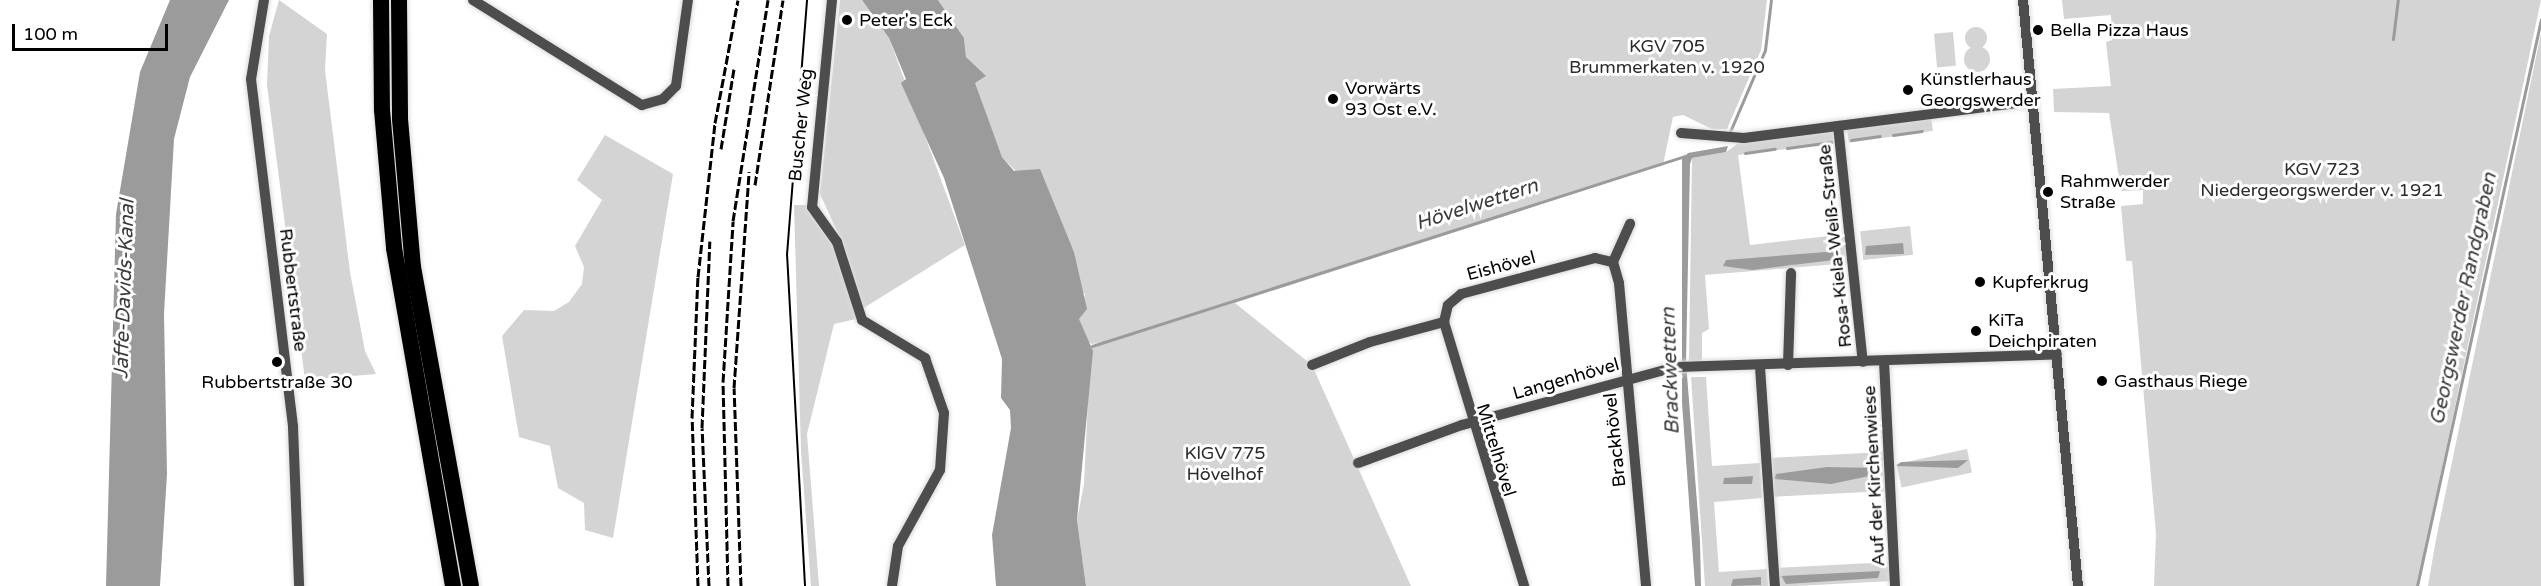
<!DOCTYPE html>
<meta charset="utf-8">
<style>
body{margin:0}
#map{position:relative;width:2541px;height:586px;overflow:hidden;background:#fff;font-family:"Varela Round",sans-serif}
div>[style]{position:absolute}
.green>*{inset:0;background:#d4d4d4;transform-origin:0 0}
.round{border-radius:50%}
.water>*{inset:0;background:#9b9b9b}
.stream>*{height:3px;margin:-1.5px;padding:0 1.5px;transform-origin:1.5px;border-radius:1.5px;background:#9b9b9b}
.roads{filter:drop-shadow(0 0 2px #dbdbdb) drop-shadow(0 0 2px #dbdbdb)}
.minor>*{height:10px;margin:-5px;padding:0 5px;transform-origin:5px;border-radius:5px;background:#4d4d4d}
.highway>*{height:16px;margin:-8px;padding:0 8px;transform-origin:8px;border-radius:8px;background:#000}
.tram>*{height:1.5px;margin:-0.75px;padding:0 0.75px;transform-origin:0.75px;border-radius:0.75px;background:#000}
.rail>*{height:3px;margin-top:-1.5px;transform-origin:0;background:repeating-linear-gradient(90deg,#000 0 9px,transparent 0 12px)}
.dots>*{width:16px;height:16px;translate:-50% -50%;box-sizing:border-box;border:3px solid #fff;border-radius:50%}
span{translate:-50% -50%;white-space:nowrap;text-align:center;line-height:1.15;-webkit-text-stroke:6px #fff;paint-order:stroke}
.poi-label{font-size:18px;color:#000}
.left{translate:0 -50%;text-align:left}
.park-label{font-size:18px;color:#2b2b2b}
.street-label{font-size:18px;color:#000}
.water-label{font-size:20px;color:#3c3c3c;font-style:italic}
.scale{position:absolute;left:12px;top:24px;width:156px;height:27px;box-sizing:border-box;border:3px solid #000;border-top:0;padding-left:8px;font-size:18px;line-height:21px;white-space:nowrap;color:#000;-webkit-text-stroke:4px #fff;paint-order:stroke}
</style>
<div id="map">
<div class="green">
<div style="clip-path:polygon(279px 0,327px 34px,325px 70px,350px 272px,365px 351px,376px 374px,305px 380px,267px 85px,269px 36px)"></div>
<div style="clip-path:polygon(840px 0,862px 0,889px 38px,965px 245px,862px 309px,846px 251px,820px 194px)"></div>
<div style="clip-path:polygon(938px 0,1767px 0,1761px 50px,1727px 129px,1712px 129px,1683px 115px,1673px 117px,1663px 165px,1235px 303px,1312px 365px,1411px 586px,1086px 586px,1077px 520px,1084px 484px,1090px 357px,1092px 348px,1117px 340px,1092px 344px,1083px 339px,1079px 319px,1085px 294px,1080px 291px,1074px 252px,1056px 213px,1002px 157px,974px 83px,985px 77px,966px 57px,964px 38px)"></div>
<div style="clip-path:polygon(2062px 0,2541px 0,2417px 586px,2154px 586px,2156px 534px,2132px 261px,2126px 261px,2121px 206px,2143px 204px,2143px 190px,2121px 191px,2109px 113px,2054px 112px,2053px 89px,2111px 86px,2106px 42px,2112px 40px,2111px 15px,2064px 19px)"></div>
<div class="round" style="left:1965px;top:27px;width:22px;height:22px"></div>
<div style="left:1953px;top:32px;width:34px;height:19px;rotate:85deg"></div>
<div style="clip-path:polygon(2541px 33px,2541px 586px,2428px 586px,2436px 539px)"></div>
<div class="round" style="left:1964px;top:46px;width:26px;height:26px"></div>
<div style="left:1931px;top:117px;width:14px;height:85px;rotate:82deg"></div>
<div style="clip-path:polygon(1832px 131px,1834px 143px,1738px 155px,1750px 245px,1846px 234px,1849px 263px,1705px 275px,1709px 329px,1702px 333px,1702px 362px,1689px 361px,1692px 158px,1726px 152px,1740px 142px)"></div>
<div style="clip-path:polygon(605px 135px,673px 174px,613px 538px,585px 530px,584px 503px,558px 488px,550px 446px,519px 437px,502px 336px,524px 310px,554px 311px,569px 302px,582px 284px,584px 267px,575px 246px,602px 200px,577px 180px)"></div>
<div style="clip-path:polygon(794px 205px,806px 205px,837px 247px,856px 319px,834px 324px,807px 434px,819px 586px,811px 586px,801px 451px)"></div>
<div style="left:1910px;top:226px;width:29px;height:50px;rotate:84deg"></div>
<div style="clip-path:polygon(1691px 377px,1706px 377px,1712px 466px,1760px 463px,1762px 498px,1714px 502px,1719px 572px,1767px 569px,1768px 586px,1705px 586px)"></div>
<div style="left:1967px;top:449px;width:24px;height:72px;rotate:78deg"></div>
<div style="left:1884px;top:452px;width:39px;height:112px;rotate:87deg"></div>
<div style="left:1891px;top:562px;width:19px;height:112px;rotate:87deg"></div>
</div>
<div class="water">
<div style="clip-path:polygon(170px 0,229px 0,190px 77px,174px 139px,164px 314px,167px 474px,160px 586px,106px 586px,116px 214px,140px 72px)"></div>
<div style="clip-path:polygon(862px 0,938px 0,964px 38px,966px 57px,986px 76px,975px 83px,1002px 157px,1014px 171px,1040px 169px,1074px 252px,1087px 309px,1079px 319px,1093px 351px,1077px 520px,1086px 586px,996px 586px,992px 535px,1011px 428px,1010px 410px,1001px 398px,1002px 359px,944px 178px,901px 83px,906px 79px,889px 38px)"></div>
<div style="clip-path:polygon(1728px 146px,1726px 152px,1692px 158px,1690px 164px,1686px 362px,1700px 541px,1701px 586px,1695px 586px,1682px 403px,1682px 159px,1688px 153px)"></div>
<div style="clip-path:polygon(1903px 243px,1904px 254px,1865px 255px,1866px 246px)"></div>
<div style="clip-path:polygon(1839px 251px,1842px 259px,1752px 270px,1723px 266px,1726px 260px)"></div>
<div style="clip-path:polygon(1968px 460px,1958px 468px,1896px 466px,1901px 462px)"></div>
<div style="clip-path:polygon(1827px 467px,1876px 468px,1879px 474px,1831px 484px,1774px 479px,1776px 474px)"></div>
<div style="clip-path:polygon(1753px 476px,1752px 484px,1723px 484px,1724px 478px)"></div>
<div style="clip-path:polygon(1880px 571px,1878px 578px,1786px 584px,1781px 576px)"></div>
<div style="clip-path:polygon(1761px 577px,1761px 585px,1731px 586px,1733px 579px)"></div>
</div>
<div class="stream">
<div style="left:2393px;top:39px;width:39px;rotate:-83deg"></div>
<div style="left:1729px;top:134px;width:91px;rotate:-66.8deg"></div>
<div style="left:1765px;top:50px;width:50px;rotate:-83.2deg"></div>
<div style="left:1893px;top:135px;width:29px;rotate:-8deg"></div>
<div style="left:1851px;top:140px;width:29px;rotate:-8deg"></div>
<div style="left:1787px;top:148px;width:45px;rotate:-7.6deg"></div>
<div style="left:1745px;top:153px;width:30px;rotate:-8deg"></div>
<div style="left:1092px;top:346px;width:623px;rotate:-17.77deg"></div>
<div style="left:2417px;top:586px;width:580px;rotate:-77.66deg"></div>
</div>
<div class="roads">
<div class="minor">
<div style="left:264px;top:0;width:80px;rotate:99.3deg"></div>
<div style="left:251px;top:79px;width:351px;rotate:83.1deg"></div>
<div style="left:293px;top:427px;width:159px;rotate:87.8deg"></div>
<div style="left:473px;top:0;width:199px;rotate:31.9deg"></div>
<div style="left:642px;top:105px;width:22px;rotate:-16deg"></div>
<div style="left:663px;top:99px;width:18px;rotate:-45deg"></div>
<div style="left:676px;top:86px;width:87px;rotate:-82.1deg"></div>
<div style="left:832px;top:0;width:208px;rotate:95.5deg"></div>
<div style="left:812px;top:207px;width:43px;rotate:54.5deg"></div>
<div style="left:837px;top:242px;width:82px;rotate:72.2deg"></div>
<div style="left:862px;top:320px;width:74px;rotate:31.1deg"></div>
<div style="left:925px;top:358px;width:58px;rotate:70.9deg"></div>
<div style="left:944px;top:413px;width:57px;rotate:94deg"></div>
<div style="left:940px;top:470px;width:87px;rotate:118.9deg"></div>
<div style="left:898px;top:546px;width:40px;rotate:98.5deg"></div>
<div style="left:2023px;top:0;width:589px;rotate:84.64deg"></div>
<div style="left:1838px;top:126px;width:237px;rotate:84deg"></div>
<div style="left:1681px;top:133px;width:63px;rotate:4.5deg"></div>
<div style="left:1744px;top:138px;width:290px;rotate:-7.3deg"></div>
<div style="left:1613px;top:262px;width:22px;rotate:74deg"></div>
<div style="left:1619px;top:283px;width:304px;rotate:84.9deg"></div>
<div style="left:1613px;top:262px;width:42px;rotate:-65.9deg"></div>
<div style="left:1444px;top:322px;width:276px;rotate:73.1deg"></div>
<div style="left:1884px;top:361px;width:225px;rotate:87.2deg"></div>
<div style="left:1312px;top:365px;width:62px;rotate:-21.6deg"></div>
<div style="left:1370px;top:342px;width:77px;rotate:-15.1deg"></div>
<div style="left:1444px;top:322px;width:17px;rotate:-77deg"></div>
<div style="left:1448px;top:305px;width:17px;rotate:-40deg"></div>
<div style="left:1461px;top:294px;width:139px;rotate:-15deg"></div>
<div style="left:1595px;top:258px;width:18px;rotate:13deg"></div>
<div style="left:1788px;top:365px;width:92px;rotate:-88.1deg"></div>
<div style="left:1760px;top:367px;width:220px;rotate:86.1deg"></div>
<div style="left:1358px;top:463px;width:111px;rotate:-20.1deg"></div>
<div style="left:1462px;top:425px;width:221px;rotate:-15.2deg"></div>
<div style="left:1675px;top:367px;width:382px;rotate:-1.9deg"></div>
</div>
<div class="highway">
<div style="left:381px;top:0;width:110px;rotate:89.5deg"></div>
<div style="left:382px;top:110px;width:139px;rotate:85deg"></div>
<div style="left:394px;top:248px;width:343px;rotate:80.1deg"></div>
<div style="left:399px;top:0;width:119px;rotate:89.5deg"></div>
<div style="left:400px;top:119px;width:149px;rotate:85deg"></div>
<div style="left:413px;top:267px;width:324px;rotate:79.7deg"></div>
</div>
</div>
<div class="tram">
<div style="left:805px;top:586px;width:331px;rotate:-93.1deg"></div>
<div style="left:787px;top:255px;width:256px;rotate:-85.5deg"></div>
</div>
<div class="rail">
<div style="left:721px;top:149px;width:81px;rotate:-80.8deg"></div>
<div style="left:755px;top:185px;width:187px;rotate:-81.4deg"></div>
<div style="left:698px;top:586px;width:168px;rotate:-92deg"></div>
<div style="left:692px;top:418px;width:141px;rotate:-87.6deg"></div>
<div style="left:698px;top:277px;width:155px;rotate:-83.7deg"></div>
<div style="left:715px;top:123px;width:125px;rotate:-79.4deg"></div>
<div style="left:709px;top:586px;width:158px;rotate:-92.5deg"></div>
<div style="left:702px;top:428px;width:187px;rotate:-87.6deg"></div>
<div style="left:728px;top:586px;width:204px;rotate:-91.4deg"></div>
<div style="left:723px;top:382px;width:161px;rotate:-86.4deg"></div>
<div style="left:733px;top:221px;width:224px;rotate:-81deg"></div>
<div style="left:741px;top:586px;width:198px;rotate:-92deg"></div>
<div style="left:734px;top:388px;width:217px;rotate:-86deg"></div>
</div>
<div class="dots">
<div style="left:847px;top:20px;background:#000"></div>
<div style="left:2038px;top:30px;background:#000"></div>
<div style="left:1908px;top:90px;background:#000"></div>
<div style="left:1333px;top:99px;background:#000"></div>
<div style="left:2048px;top:192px;background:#000"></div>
<div style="left:1980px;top:282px;background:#000"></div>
<div style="left:1976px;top:331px;background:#000"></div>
<div style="left:277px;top:362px;background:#000"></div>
<div style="left:2102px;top:381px;background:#000"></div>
</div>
<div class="poi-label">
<span class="left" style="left:859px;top:20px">Peter's Eck</span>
<span class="left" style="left:2050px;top:30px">Bella Pizza Haus</span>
<span class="left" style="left:1920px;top:90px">Künstlerhaus<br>Georgswerder</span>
<span class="left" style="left:1345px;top:99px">Vorwärts<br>93 Ost e.V.</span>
<span class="left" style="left:2060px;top:192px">Rahmwerder<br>Straße</span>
<span class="left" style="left:1992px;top:282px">Kupferkrug</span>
<span class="left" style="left:1988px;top:331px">KiTa<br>Deichpiraten</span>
<span class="left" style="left:2114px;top:381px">Gasthaus Riege</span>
<span style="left:277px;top:382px">Rubbertstraße 30</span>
</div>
<div class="park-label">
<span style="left:1667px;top:57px">KGV 705<br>Brummerkaten v. 1920</span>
<span style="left:2322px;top:180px">KGV 723<br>Niedergeorgswerder v. 1921</span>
<span style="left:1225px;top:464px">KlGV 775<br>Hövelhof</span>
</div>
<div class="street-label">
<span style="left:801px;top:125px;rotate:-84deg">Buscher Weg</span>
<span style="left:1835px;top:246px;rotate:-96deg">Rosa-Kiela-Weiß-Straße</span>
<span style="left:1501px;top:266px;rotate:-15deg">Eishövel</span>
<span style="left:293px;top:290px;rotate:83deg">Rubbertstraße</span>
<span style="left:1566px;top:379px;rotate:-16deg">Langenhövel</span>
<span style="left:1615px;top:440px;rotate:-96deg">Brackhövel</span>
<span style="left:1496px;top:450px;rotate:73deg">Mittelhövel</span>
<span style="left:1874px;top:476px;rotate:-93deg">Auf der Kirchenwiese</span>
</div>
<div class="water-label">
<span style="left:1477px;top:205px;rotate:-18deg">Hövelwettern</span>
<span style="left:125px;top:289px;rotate:-88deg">Jaffe-Davids-Kanal</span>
<span style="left:2464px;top:299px;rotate:-78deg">Georgswerder Randgraben</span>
<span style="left:1671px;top:371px;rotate:-92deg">Brackwettern</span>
</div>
<div class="scale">100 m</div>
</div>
